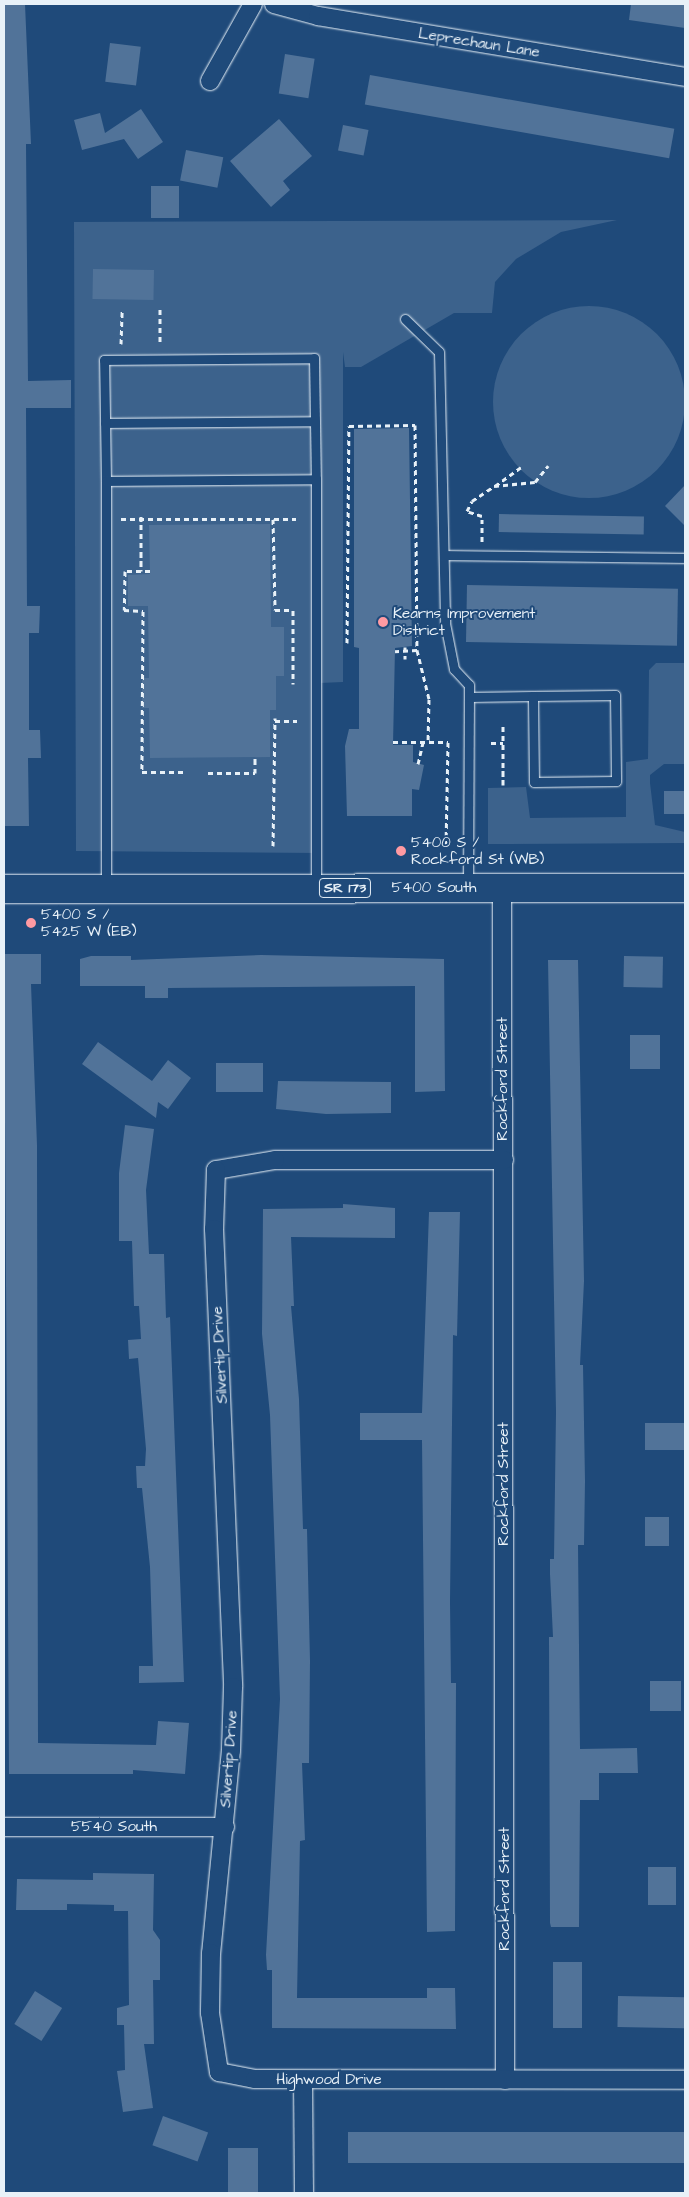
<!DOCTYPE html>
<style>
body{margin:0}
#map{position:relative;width:689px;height:2197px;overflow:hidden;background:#1f4a7a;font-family:"Architects Daughter",sans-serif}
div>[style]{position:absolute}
.green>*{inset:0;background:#3c628c}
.round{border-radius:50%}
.building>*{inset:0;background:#517399;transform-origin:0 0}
.path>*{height:3px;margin-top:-1.5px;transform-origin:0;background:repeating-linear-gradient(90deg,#e8f1f8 0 5px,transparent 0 9px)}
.roads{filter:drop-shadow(0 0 1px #e8f1f8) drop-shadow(0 0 1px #e8f1f8)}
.lane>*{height:9px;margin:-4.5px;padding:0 4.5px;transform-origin:4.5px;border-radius:4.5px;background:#1f4a7a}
.street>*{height:18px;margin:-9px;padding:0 9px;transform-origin:9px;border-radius:9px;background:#1f4a7a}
.primary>*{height:28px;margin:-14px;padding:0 14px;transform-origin:14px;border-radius:14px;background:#1f4a7a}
.dots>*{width:14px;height:14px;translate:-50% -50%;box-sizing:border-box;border:2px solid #1f4a7a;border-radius:50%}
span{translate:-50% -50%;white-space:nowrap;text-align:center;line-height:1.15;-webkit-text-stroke:4px #1f4a7a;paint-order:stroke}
.shield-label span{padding:1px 4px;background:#1f4a7a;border:1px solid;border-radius:4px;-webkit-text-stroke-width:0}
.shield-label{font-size:14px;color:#e8f1f8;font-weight:700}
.street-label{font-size:15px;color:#e8f1f8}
.poi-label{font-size:15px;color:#e8f1f8}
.left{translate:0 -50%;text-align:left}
.frame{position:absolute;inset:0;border:5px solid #e8f1f8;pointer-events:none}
</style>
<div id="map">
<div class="green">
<div style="clip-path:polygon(617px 220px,561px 232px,516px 259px,495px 282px,492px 313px,454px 313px,361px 367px,345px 367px,343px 352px,343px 682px,320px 683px,320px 853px,76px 851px,74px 222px)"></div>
<div class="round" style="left:493px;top:306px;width:192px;height:192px"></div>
<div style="clip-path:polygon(656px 663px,685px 663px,685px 764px,664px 764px,650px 775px,650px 783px,655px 825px,685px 832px,685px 843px,488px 844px,488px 788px,526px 787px,530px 818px,626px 817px,626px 762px,648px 759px,649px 670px)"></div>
</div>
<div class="building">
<div style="clip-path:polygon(5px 4px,25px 4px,31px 144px,26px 144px,28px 381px,71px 380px,71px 408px,26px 408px,27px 606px,40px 606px,39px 633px,29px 633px,29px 730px,40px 730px,41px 758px,28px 758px,29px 826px,4px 826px)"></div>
<div style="clip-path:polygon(631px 4px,685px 4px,685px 28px,629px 20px)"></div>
<div style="left:110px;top:43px;width:31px;height:39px;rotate:7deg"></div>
<div style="left:285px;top:54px;width:30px;height:40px;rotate:9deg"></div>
<div style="left:370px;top:75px;width:309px;height:30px;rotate:10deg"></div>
<div style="clip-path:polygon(141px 109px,163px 142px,138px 159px,124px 139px,82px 150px,74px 120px,100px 113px,105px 133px)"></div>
<div style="clip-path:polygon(279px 119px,312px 156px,283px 181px,290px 190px,271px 207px,230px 161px)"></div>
<div style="left:343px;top:125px;width:26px;height:26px;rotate:11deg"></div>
<div style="left:186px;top:150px;width:38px;height:31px;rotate:11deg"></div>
<div style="left:179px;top:186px;width:32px;height:28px;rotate:90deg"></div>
<div style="left:93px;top:269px;width:61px;height:30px;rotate:1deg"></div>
<div style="clip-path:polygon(409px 428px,412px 646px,395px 648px,393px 745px,413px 745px,413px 762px,424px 765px,419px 790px,412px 789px,412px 816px,347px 816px,345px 746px,349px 729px,359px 729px,359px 648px,354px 647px,354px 429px)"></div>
<div style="clip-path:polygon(685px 485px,685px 526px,665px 506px)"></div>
<div style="left:499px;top:514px;width:145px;height:18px;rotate:1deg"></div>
<div style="clip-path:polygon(270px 524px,271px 627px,284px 627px,284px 676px,276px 676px,276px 710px,270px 710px,270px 757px,150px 758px,149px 708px,142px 708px,142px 678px,149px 678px,148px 606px,128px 606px,128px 575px,150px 574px,149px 525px)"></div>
<div style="left:467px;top:585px;width:211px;height:57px;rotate:1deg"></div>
<div style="left:664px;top:791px;width:21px;height:23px"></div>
<div style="clip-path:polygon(4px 954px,41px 954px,41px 984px,31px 984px,37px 1145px,38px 1743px,156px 1745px,158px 1721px,189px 1723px,185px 1774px,133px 1770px,133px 1774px,9px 1774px)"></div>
<div style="clip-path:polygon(261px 955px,444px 959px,445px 1091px,415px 1092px,415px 986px,168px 988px,168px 998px,145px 998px,145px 986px,80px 986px,80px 959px,91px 956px,131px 956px,131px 960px)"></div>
<div style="left:624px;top:956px;width:39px;height:31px;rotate:1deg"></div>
<div style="clip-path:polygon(548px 960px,578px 960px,584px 1281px,580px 1365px,583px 1365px,585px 1481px,584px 1545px,578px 1545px,580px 1749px,637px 1748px,638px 1773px,599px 1773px,599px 1800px,580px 1800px,579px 1927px,551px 1927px,550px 1923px,549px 1637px,553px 1637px,550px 1574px,550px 1559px,554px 1559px,556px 1412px)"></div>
<div style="left:630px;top:1035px;width:30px;height:34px"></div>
<div style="clip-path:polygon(98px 1042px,152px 1081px,168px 1060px,191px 1078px,168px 1109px,158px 1102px,156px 1118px,82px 1064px)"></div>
<div style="left:216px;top:1063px;width:47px;height:29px"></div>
<div style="clip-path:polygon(278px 1081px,391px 1082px,391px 1113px,326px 1114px,276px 1109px)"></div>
<div style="clip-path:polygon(125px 1125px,154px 1129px,146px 1190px,149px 1254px,164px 1254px,166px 1318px,170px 1317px,184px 1682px,139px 1683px,139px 1666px,153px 1666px,150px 1567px,142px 1488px,137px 1488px,136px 1466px,145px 1466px,146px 1449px,138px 1358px,129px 1359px,128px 1340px,141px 1339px,139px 1306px,134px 1306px,132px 1241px,119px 1241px,119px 1173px)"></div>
<div style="clip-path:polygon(343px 1204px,395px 1208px,395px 1238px,291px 1237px,294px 1306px,291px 1306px,299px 1399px,303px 1529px,307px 1529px,310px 1661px,309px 1763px,302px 1763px,305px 1840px,300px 1841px,297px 1998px,427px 1998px,427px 1988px,455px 1988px,456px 2029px,272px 2028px,272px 1970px,267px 1970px,266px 1955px,280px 1699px,270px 1415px,262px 1334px,263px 1209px,343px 1208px)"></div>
<div style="clip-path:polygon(429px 1212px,460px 1212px,457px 1336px,453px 1335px,450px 1602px,451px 1683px,456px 1683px,455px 1931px,427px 1932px,422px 1440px,360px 1440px,360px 1413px,422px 1413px)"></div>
<div style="left:645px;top:1423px;width:40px;height:27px"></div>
<div style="left:645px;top:1517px;width:24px;height:29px"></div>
<div style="left:650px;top:1681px;width:31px;height:30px"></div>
<div style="left:648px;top:1867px;width:28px;height:38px"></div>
<div style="clip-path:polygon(93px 1873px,154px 1874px,153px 1930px,160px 1940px,160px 1980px,153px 1980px,154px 2044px,144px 2044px,153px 2108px,123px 2112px,117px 2071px,125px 2070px,124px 2025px,117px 2025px,117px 2008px,129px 2005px,128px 1911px,114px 1911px,114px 1905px,67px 1904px,67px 1910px,16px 1910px,17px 1879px,93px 1880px)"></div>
<div style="left:553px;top:1962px;width:29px;height:66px"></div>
<div style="left:35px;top:1991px;width:32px;height:39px;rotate:32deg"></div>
<div style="left:618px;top:1996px;width:67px;height:31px;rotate:1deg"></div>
<div style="left:163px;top:2116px;width:48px;height:31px;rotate:20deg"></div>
<div style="left:685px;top:2132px;width:31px;height:337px;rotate:90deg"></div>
<div style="left:228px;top:2148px;width:30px;height:45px"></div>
</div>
<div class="path">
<div style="left:160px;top:309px;width:35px;rotate:90deg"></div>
<div style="left:121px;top:344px;width:35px;rotate:-88deg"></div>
<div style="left:495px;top:486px;width:32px;rotate:-36deg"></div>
<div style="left:141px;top:516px;width:55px;rotate:90deg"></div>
<div style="left:121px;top:519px;width:175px"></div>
<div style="left:273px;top:519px;width:91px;rotate:88.7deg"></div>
<div style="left:275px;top:610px;width:18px"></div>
<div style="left:293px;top:610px;width:74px;rotate:90deg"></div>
<div style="left:482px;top:542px;width:26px;rotate:-90deg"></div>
<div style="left:482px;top:516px;width:16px;rotate:-162deg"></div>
<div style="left:467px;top:511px;width:11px;rotate:-63deg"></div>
<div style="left:472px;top:501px;width:27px;rotate:-34deg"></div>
<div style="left:494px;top:486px;width:41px;rotate:-5.6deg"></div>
<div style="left:535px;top:482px;width:21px;rotate:-51deg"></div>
<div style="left:150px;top:571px;width:25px;rotate:180deg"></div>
<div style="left:125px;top:571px;width:39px;rotate:91deg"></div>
<div style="left:124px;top:610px;width:19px;rotate:3deg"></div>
<div style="left:143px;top:611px;width:161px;rotate:90.4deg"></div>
<div style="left:142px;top:772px;width:45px"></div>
<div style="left:347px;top:643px;width:217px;rotate:-89.5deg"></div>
<div style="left:349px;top:426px;width:66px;rotate:-0.9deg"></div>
<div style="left:415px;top:425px;width:225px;rotate:89.5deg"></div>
<div style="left:417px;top:650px;width:22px;rotate:177deg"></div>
<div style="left:405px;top:647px;width:12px;rotate:90deg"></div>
<div style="left:417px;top:650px;width:50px;rotate:76.2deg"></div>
<div style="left:429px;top:699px;width:43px;rotate:91.3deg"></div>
<div style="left:275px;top:721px;width:22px"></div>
<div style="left:503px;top:726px;width:59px;rotate:90deg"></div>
<div style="left:393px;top:742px;width:55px"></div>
<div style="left:448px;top:742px;width:106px;rotate:91.1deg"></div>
<div style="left:491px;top:743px;width:12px"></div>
<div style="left:418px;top:764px;width:23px;rotate:-77deg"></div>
<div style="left:208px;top:773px;width:47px"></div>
<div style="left:255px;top:773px;width:16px;rotate:-90deg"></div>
<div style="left:273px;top:846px;width:128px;rotate:-89.1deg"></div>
</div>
<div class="roads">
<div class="lane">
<div style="left:405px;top:319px;width:47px;rotate:44.1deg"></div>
<div style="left:439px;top:352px;width:271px;rotate:88.7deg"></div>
<div style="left:445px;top:623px;width:47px;rotate:78.9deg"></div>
<div style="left:454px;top:669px;width:22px;rotate:47deg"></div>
<div style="left:469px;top:685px;width:12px;rotate:90deg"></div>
<div style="left:105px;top:423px;width:210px;rotate:-0.5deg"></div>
<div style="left:106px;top:481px;width:121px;rotate:-90.9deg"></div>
<div style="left:104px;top:360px;width:210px;rotate:-0.5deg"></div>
<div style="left:314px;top:358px;width:121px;rotate:89.1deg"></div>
<div style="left:444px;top:555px;width:241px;rotate:0.7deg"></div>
<div style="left:468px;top:885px;width:188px;rotate:-89.7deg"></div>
<div style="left:469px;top:697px;width:64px;rotate:-0.9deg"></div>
<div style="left:533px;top:696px;width:82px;rotate:-0.7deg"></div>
<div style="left:615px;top:695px;width:86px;rotate:89.3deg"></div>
<div style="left:616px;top:781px;width:82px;rotate:179.3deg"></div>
<div style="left:534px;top:782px;width:86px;rotate:-90.7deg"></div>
<div style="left:106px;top:886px;width:405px;rotate:-90deg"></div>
<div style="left:106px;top:481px;width:210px;rotate:-0.5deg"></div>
<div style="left:316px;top:479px;width:407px;rotate:90deg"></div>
</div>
<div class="street">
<div style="left:274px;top:4px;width:46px;rotate:15.3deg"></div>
<div style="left:318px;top:16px;width:372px;rotate:9.4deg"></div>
<div style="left:210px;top:81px;width:88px;rotate:-60.8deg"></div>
<div style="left:502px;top:888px;width:1192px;rotate:89.86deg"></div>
<div style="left:504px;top:1160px;width:229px;rotate:180deg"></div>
<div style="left:275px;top:1160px;width:60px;rotate:170.4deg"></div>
<div style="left:216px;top:1170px;width:59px;rotate:91.9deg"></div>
<div style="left:214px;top:1229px;width:458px;rotate:87.6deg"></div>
<div style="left:233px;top:1687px;width:63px;rotate:91.8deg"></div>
<div style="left:231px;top:1750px;width:204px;rotate:95.6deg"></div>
<div style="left:211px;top:1953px;width:60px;rotate:91deg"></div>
<div style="left:210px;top:2013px;width:60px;rotate:81.3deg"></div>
<div style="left:219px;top:2072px;width:37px;rotate:11deg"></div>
<div style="left:255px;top:2079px;width:430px;rotate:0.1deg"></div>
<div style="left:4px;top:1827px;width:221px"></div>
<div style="left:303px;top:2080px;width:113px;rotate:89.5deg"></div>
</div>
<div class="primary">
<div style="left:4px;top:889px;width:681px;rotate:-0.08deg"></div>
</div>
</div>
<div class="dots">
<div style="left:383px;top:622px;background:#ff9aa2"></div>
<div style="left:401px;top:851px;background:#ff9aa2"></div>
<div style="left:31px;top:923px;background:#ff9aa2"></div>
</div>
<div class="shield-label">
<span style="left:345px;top:888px">SR 173</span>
</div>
<div class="street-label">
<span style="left:479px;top:43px;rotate:9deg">Leprechaun Lane</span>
<span style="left:434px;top:888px">5400 South</span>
<span style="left:503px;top:1079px;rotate:-90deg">Rockford Street</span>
<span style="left:220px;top:1355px;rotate:-93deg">Silvertip Drive</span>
<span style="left:504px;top:1484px;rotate:-90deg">Rockford Street</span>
<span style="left:229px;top:1759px;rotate:-86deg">Silvertip Drive</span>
<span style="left:114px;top:1827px">5540 South</span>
<span style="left:505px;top:1889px;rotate:-90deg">Rockford Street</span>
<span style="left:329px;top:2080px">Highwood Drive</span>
</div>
<div class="poi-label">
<span class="left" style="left:393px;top:622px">Kearns Improvement<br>District</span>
<span class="left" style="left:411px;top:851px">5400 S /<br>Rockford St (WB)</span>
<span class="left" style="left:41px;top:923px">5400 S /<br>5425 W (EB)</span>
</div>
<div class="frame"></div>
</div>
